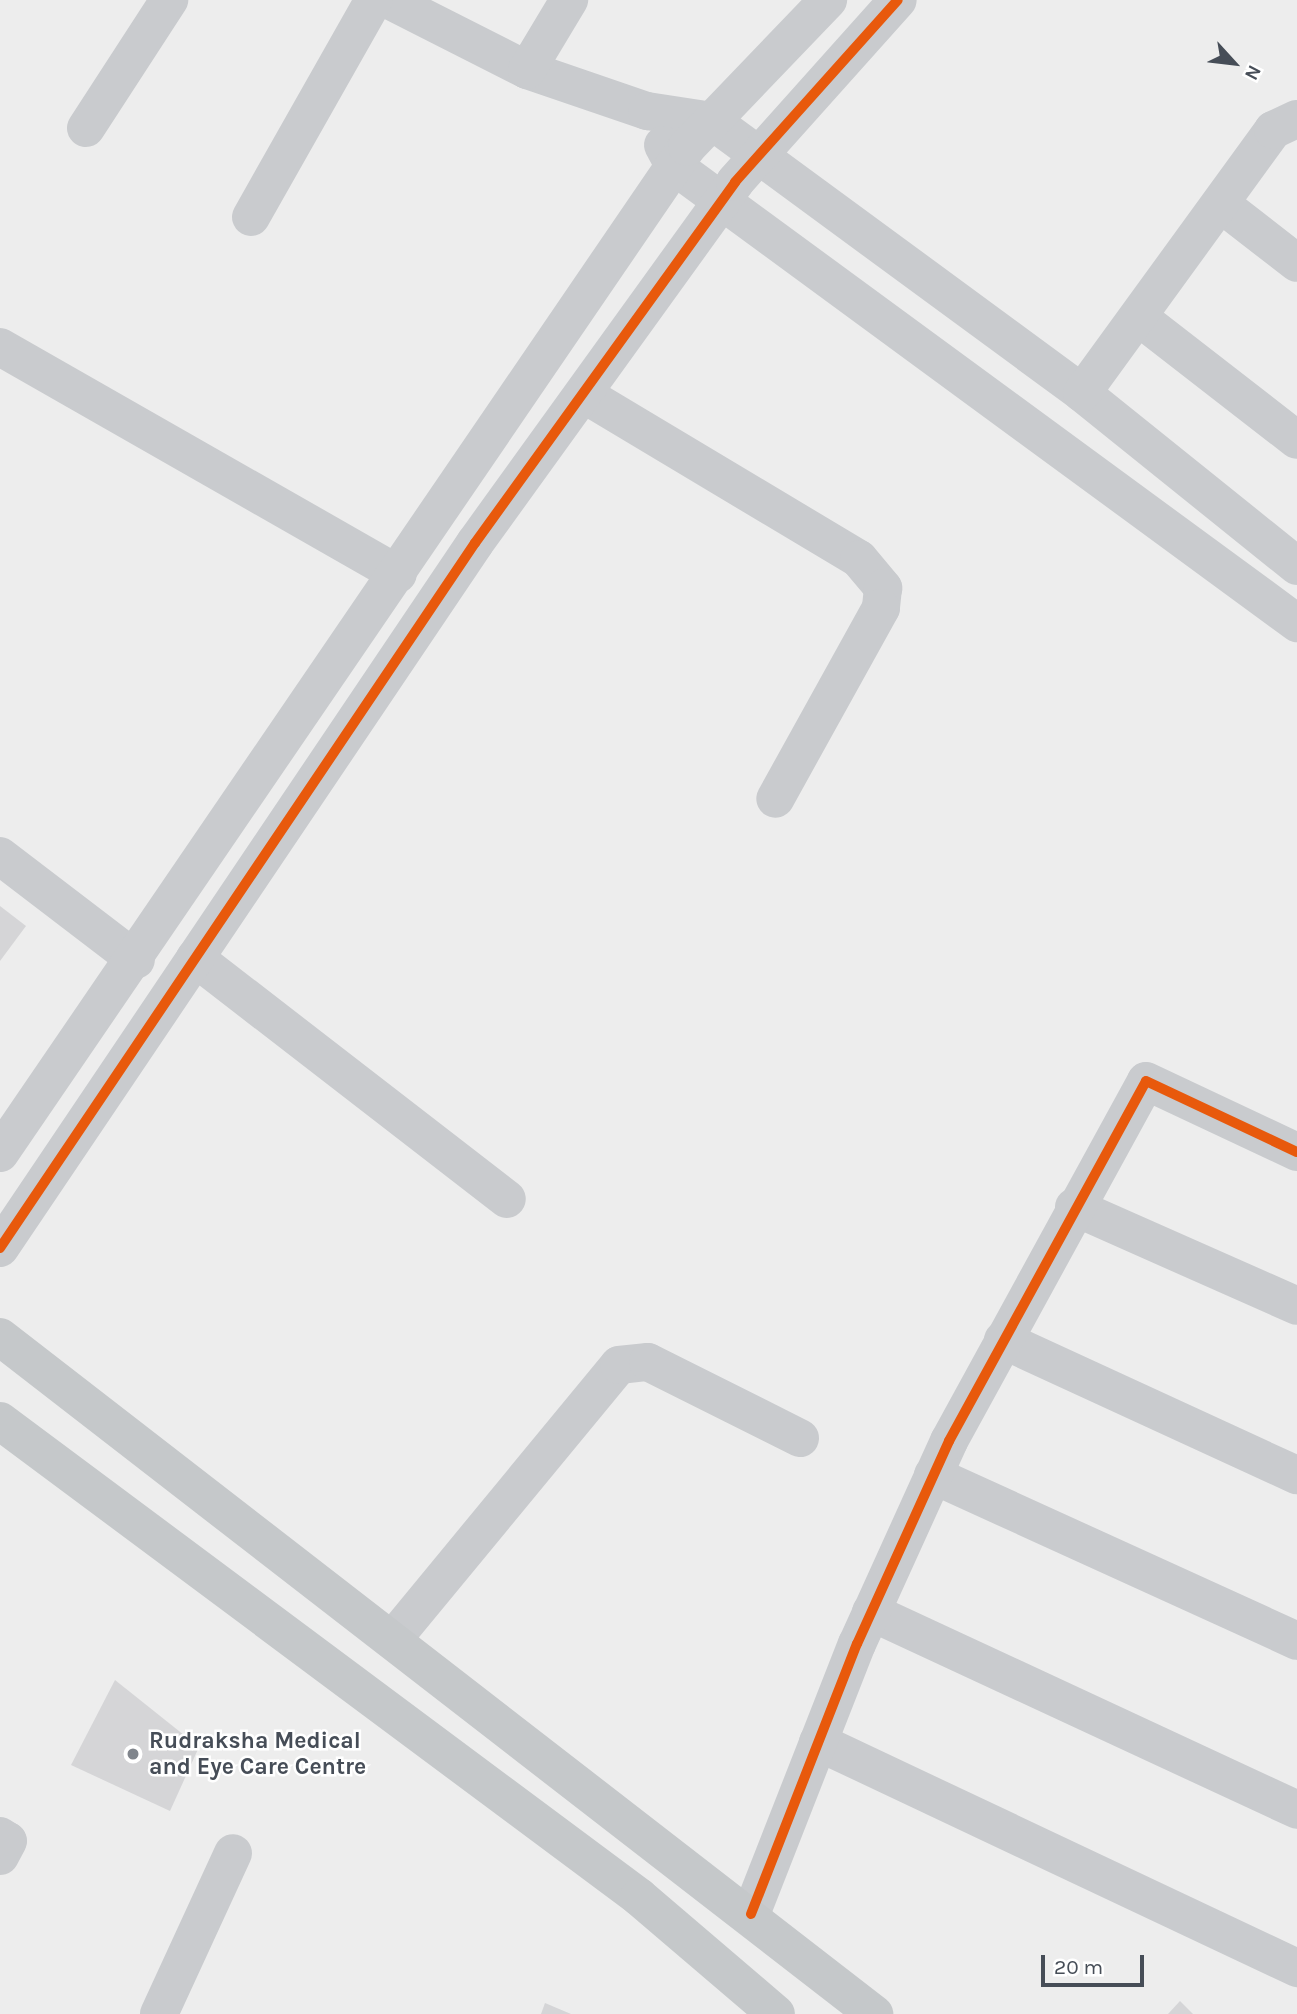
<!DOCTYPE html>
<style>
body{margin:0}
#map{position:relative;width:1297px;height:2014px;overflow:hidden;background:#ededed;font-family:Karla,sans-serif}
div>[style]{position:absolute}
.building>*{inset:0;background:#d5d5d7}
.minor>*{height:38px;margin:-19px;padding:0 19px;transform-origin:19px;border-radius:19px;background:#c9cbce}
.major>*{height:38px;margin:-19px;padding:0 19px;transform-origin:19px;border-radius:19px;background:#c5c8ca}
.cycleway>*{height:10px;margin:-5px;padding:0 5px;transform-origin:5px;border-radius:5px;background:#e8590c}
.dots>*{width:19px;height:19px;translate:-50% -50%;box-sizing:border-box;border:4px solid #fff;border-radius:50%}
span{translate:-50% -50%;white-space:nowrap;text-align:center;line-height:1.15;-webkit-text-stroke:5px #fff;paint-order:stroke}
.poi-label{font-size:23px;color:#464d57;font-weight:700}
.left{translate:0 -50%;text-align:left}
.north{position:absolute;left:1199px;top:28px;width:70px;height:70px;-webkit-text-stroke:5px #fff;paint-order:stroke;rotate:117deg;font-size:19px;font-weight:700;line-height:28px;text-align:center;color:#464d57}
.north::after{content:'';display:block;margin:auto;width:24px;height:32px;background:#464d57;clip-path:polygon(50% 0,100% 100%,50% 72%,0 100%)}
.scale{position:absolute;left:1041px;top:1955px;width:103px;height:32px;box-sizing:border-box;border:4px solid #464d57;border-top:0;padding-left:9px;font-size:21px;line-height:24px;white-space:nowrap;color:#464d57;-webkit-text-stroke:5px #fff;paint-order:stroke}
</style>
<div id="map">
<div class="building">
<div style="clip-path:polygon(0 906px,26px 926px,0 961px)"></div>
<div style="clip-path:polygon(115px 1680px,199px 1747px,170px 1811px,71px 1765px)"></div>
<div style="clip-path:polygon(1180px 2001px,1193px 2014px,1168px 2014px)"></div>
<div style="clip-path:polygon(545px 2003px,571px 2014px,541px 2014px)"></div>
</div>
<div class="minor">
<div style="left:389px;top:0;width:155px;rotate:26.9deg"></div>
<div style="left:527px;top:70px;width:127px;rotate:18.9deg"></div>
<div style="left:647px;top:111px;width:66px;rotate:8.7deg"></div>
<div style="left:712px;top:121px;width:459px;rotate:36.3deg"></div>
<div style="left:1082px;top:393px;width:276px;rotate:38.8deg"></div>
<div style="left:527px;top:70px;width:82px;rotate:-59deg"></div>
<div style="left:86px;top:128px;width:153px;rotate:-57deg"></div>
<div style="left:663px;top:145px;width:24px;rotate:62deg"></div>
<div style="left:674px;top:166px;width:773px;rotate:36.26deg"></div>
<div style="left:1221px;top:204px;width:96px;rotate:37.8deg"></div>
<div style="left:251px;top:217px;width:249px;rotate:-60.5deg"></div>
<div style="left:1141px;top:319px;width:197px;rotate:37.8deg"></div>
<div style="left:0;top:347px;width:458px;rotate:29.7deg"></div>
<div style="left:1082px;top:393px;width:325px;rotate:-54deg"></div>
<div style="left:1273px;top:130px;width:26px;rotate:-25deg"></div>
<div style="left:585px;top:395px;width:319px;rotate:30.9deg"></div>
<div style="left:859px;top:559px;width:38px;rotate:50deg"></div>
<div style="left:883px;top:588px;width:20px;rotate:96deg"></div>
<div style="left:881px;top:608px;width:218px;rotate:119deg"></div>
<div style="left:0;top:856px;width:171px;rotate:37.4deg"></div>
<div style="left:195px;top:958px;width:394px;rotate:37.7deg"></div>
<div style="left:0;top:1153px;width:1218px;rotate:-55.67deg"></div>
<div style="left:687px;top:147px;width:204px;rotate:-46.2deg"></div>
<div style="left:1074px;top:1207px;width:244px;rotate:23.9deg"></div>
<div style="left:0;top:1248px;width:850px;rotate:-56.03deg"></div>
<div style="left:475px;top:543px;width:445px;rotate:-54.2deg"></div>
<div style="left:735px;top:182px;width:244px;rotate:-48.2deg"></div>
<div style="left:1003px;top:1340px;width:324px;rotate:24.7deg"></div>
<div style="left:933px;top:1475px;width:400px;rotate:24.5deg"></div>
<div style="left:871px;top:1612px;width:470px;rotate:24.9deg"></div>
<div style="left:393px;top:1639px;width:355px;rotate:-50.5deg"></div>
<div style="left:619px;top:1365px;width:29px;rotate:-6deg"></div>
<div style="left:648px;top:1362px;width:170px;rotate:26.6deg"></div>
<div style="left:818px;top:1742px;width:530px;rotate:25.26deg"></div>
<div style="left:0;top:1836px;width:9px;rotate:32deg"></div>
<div style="left:8px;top:1841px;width:17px;rotate:118deg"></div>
<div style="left:751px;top:1914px;width:290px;rotate:-68.6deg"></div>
<div style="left:857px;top:1644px;width:223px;rotate:-65.6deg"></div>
<div style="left:949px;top:1441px;width:410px;rotate:-61.3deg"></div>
<div style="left:1146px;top:1081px;width:167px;rotate:25.2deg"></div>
<div style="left:159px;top:2014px;width:177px;rotate:-65.3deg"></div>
</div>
<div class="major">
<div style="left:0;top:1337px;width:1106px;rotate:37.76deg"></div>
<div style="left:0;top:1421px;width:797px;rotate:36.68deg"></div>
<div style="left:639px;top:1897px;width:180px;rotate:40.5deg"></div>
</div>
<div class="cycleway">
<div style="left:0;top:1248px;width:850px;rotate:-56.03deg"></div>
<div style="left:475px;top:543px;width:445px;rotate:-54.2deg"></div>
<div style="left:735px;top:182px;width:244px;rotate:-48.2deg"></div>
<div style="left:751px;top:1914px;width:290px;rotate:-68.6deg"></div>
<div style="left:857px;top:1644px;width:223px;rotate:-65.6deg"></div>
<div style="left:949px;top:1441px;width:410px;rotate:-61.3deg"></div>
<div style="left:1146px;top:1081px;width:167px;rotate:25.2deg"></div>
</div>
<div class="dots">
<div style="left:133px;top:1754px;background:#80858c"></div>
</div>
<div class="poi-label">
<span class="left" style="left:149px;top:1754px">Rudraksha Medical<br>and Eye Care Centre</span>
</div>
<div class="north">N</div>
<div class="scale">20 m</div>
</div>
